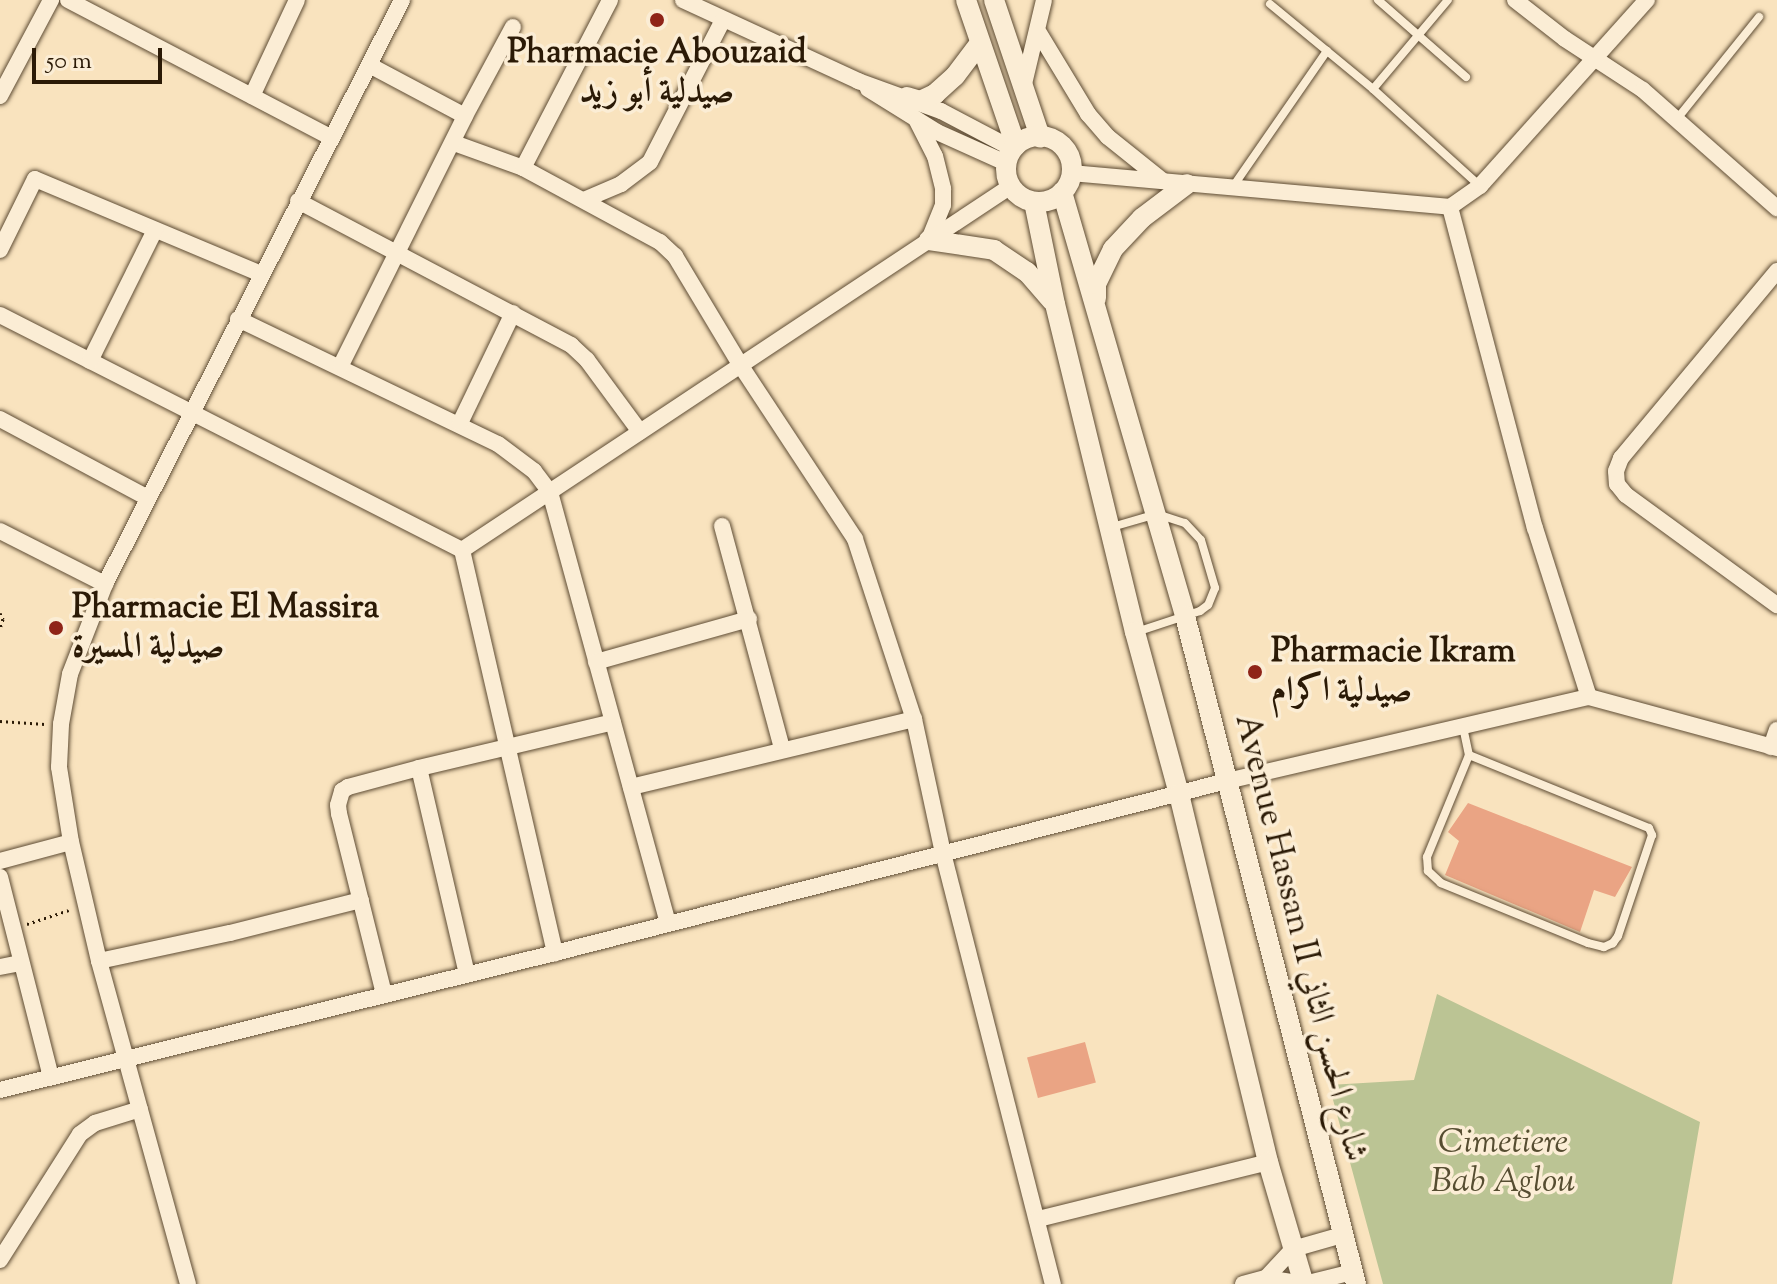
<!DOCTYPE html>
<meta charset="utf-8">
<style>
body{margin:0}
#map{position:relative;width:1777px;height:1284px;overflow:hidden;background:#f9e3be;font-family:"Sorts Mill Goudy",Amiri,serif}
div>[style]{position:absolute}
.green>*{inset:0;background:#bbc494}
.building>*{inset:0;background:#eaa484;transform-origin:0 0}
.path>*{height:3px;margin-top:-1.5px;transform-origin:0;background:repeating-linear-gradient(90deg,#2b1a06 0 2px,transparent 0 6px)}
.roads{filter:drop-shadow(0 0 2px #5e4c34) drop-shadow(0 0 2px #5e4c34)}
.service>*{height:8px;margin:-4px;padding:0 4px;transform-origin:4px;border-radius:4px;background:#fbedd5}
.minor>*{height:16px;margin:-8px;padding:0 8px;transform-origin:8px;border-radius:8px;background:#fbedd5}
.tertiary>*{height:20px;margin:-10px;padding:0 10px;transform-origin:10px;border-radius:10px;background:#fbedd5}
.tertiary>.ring{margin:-10px;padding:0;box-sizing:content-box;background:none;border:20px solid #fbedd5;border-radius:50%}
.dots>*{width:22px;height:22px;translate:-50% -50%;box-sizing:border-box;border:4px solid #fbedd5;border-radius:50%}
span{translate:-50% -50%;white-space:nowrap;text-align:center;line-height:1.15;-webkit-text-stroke:7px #fbedd5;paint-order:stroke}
.poi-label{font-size:34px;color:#2b1a06;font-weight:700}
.left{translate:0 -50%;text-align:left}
.street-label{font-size:34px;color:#2b1a06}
.park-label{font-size:34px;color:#564d31;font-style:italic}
.scale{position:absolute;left:32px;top:48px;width:130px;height:36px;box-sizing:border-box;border:4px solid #2b1a06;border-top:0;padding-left:10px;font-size:24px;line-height:28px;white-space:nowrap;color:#2b1a06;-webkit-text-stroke:6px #fbedd5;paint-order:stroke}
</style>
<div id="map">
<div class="green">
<div style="clip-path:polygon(1437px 994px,1700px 1122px,1672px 1284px,1383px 1284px,1329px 1085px,1414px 1080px)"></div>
</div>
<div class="building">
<div style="clip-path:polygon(1468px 803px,1632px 867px,1615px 897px,1594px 890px,1580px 932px,1445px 875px,1459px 841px,1448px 832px)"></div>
<div style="left:1085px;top:1042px;width:42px;height:60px;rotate:75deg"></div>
</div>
<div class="path">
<div style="left:0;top:613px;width:7px;rotate:63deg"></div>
<div style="left:3px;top:619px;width:10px;rotate:107deg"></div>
<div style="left:0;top:721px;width:45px;rotate:3.8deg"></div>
<div style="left:27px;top:924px;width:44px;rotate:-18.4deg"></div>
</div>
<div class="roads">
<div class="service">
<div style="left:1378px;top:0;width:117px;rotate:41.2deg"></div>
<div style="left:1270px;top:4px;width:134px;rotate:39.5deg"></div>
<div style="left:1373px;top:89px;width:144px;rotate:42.2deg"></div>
<div style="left:1373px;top:89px;width:116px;rotate:-49.9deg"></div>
<div style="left:1677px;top:119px;width:131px;rotate:-51.2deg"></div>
<div style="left:1232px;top:188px;width:167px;rotate:-55.3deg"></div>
<div style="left:1112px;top:527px;width:47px;rotate:-16.1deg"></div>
<div style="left:1157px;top:514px;width:29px;rotate:18deg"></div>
<div style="left:1185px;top:523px;width:23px;rotate:47deg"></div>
<div style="left:1201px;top:540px;width:50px;rotate:73.7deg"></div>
<div style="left:1215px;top:588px;width:18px;rotate:112deg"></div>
<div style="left:1208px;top:605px;width:10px;rotate:143deg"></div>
<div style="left:1200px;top:611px;width:67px;rotate:161.8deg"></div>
<div style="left:1463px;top:727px;width:29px;rotate:78deg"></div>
<div style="left:1469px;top:755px;width:194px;rotate:22.1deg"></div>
<div style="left:1649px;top:828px;width:8px;rotate:67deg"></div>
<div style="left:1652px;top:835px;width:107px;rotate:108.6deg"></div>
<div style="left:1618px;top:936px;width:9px;rotate:126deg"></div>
<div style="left:1613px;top:943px;width:10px;rotate:156deg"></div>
<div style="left:1604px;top:947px;width:16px;rotate:-166deg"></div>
<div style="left:1588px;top:943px;width:159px;rotate:-157.8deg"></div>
<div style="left:1441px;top:883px;width:18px;rotate:-137deg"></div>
<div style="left:1428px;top:871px;width:14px;rotate:-94deg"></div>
<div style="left:1427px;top:857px;width:110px;rotate:-67.6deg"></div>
</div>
<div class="minor">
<div style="left:68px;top:0;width:296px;rotate:27.6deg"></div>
<div style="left:683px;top:0;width:193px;rotate:24.8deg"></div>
<div style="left:858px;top:81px;width:88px;rotate:19.9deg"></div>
<div style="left:941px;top:111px;width:81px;rotate:27.8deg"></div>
<div style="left:1515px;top:0;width:63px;rotate:38deg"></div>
<div style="left:1565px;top:39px;width:93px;rotate:33.2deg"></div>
<div style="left:1643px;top:90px;width:179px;rotate:41.4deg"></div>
<div style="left:1039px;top:33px;width:95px;rotate:58.8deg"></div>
<div style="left:1088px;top:114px;width:30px;rotate:49deg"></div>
<div style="left:1108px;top:137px;width:70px;rotate:38.7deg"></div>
<div style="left:371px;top:66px;width:106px;rotate:28deg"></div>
<div style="left:1024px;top:84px;width:86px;rotate:-76.6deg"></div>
<div style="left:868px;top:89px;width:81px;rotate:31.9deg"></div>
<div style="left:937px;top:132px;width:76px;rotate:24.2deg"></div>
<div style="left:0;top:96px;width:109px;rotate:-62deg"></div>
<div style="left:252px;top:96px;width:106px;rotate:-64.9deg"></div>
<div style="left:917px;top:121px;width:39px;rotate:63deg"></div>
<div style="left:935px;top:156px;width:34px;rotate:76deg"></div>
<div style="left:943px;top:189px;width:16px;rotate:90deg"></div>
<div style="left:943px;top:205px;width:35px;rotate:112deg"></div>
<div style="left:454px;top:143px;width:73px;rotate:19.9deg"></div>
<div style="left:523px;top:168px;width:156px;rotate:28.4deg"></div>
<div style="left:660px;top:242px;width:21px;rotate:43deg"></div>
<div style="left:675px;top:256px;width:128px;rotate:59deg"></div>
<div style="left:741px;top:366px;width:207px;rotate:56.6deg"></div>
<div style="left:855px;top:539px;width:189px;rotate:71.9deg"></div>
<div style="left:914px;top:719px;width:137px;rotate:77.8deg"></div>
<div style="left:943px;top:853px;width:445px;rotate:75.7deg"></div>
<div style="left:523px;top:168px;width:189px;rotate:-62.6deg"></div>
<div style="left:1071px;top:173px;width:381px;rotate:5.1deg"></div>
<div style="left:1450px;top:207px;width:37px;rotate:-35deg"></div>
<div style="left:1480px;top:186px;width:250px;rotate:-48.1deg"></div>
<div style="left:586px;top:199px;width:38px;rotate:-23deg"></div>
<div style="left:621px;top:184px;width:36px;rotate:-37deg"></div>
<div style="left:650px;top:162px;width:160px;rotate:-62.8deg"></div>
<div style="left:298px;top:201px;width:309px;rotate:27.8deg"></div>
<div style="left:571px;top:345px;width:22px;rotate:43deg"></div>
<div style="left:587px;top:360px;width:89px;rotate:53.6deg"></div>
<div style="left:1450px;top:207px;width:332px;rotate:75.2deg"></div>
<div style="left:1535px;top:528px;width:177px;rotate:72.3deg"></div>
<div style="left:0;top:250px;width:79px;rotate:-63.8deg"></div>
<div style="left:35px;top:179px;width:245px;rotate:22.8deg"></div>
<div style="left:1777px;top:271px;width:244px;rotate:129.8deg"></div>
<div style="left:1621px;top:458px;width:14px;rotate:111deg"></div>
<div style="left:1616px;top:471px;width:13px;rotate:86deg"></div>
<div style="left:1617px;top:484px;width:14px;rotate:51deg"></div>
<div style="left:1626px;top:495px;width:187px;rotate:36.1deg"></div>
<div style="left:0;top:315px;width:518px;rotate:26.96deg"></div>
<div style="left:238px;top:319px;width:288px;rotate:25.7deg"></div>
<div style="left:498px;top:444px;width:45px;rotate:36.9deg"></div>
<div style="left:534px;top:471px;width:26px;rotate:53deg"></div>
<div style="left:550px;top:492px;width:447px;rotate:74.7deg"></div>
<div style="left:90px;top:361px;width:146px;rotate:-63.6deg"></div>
<div style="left:341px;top:365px;width:278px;rotate:-63.5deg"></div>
<div style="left:465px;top:116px;width:101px;rotate:-61.7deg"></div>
<div style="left:0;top:419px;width:168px;rotate:28.1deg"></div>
<div style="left:460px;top:423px;width:122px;rotate:-64.3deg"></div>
<div style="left:722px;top:526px;width:231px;rotate:74.9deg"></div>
<div style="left:0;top:531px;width:118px;rotate:26.8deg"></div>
<div style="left:462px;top:550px;width:659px;rotate:-33.55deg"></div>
<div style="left:462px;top:550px;width:414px;rotate:77deg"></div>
<div style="left:596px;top:662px;width:159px;rotate:-15.7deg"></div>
<div style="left:1771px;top:747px;width:18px;rotate:-71deg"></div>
<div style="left:419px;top:768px;width:212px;rotate:76.9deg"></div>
<div style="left:631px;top:787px;width:291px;rotate:-13.5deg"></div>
<div style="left:0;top:861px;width:73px;rotate:-15deg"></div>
<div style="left:0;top:877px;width:206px;rotate:75.7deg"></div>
<div style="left:99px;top:961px;width:134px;rotate:-12.1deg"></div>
<div style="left:230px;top:933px;width:135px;rotate:-14.1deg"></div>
<div style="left:0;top:967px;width:20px;rotate:-11deg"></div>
<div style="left:384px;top:994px;width:186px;rotate:-104deg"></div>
<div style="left:339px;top:814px;width:9px;rotate:-96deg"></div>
<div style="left:338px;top:805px;width:15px;rotate:-74deg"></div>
<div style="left:342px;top:791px;width:7px;rotate:-34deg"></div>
<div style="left:348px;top:787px;width:73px;rotate:-15deg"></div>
<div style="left:419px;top:768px;width:199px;rotate:-13.3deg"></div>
<div style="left:0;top:1090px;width:572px;rotate:-13.87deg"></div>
<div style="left:555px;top:953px;width:694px;rotate:-14.36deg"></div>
<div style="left:1227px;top:781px;width:372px;rotate:-13.1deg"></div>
<div style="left:1589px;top:697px;width:195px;rotate:15.2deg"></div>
<div style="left:1038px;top:1219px;width:237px;rotate:-13.9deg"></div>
<div style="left:0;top:1260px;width:149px;rotate:-57.6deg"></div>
<div style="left:80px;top:1134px;width:19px;rotate:-36deg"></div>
<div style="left:95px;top:1123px;width:47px;rotate:-17.3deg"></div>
<div style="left:1266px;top:1278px;width:40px;rotate:-47deg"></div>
<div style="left:1293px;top:1249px;width:51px;rotate:-15.9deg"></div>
<div style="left:188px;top:1284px;width:335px;rotate:-105.4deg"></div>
<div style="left:99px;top:961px;width:122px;rotate:-103.2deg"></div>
<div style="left:71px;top:842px;width:76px;rotate:-99.1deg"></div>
<div style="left:59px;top:767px;width:43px;rotate:-87.3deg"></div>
<div style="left:61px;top:724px;width:51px;rotate:-79.8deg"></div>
<div style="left:70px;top:674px;width:97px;rotate:-68.7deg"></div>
<div style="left:105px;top:584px;width:655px;rotate:-63.04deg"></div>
<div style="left:1243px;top:1284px;width:24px;rotate:-15deg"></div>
<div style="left:1266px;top:1278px;width:38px;rotate:9deg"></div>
<div style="left:1304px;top:1284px;width:50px;rotate:-13.8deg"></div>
</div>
<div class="tertiary">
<div style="left:966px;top:0;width:154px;rotate:71.1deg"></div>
<div style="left:994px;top:0;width:145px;rotate:71.4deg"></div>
<div style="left:907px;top:97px;width:14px;rotate:17deg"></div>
<div style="left:920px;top:101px;width:17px;rotate:-25deg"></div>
<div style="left:935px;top:94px;width:27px;rotate:-42deg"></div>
<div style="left:955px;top:76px;width:41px;rotate:-52.9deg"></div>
<div class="ring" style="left:1006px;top:136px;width:46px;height:46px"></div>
<div style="left:1062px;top:192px;width:441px;rotate:73.8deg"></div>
<div style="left:1185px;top:616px;width:690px;rotate:75.64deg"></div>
<div style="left:1034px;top:202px;width:104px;rotate:78.4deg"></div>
<div style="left:1055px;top:304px;width:338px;rotate:76.3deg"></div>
<div style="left:1135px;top:632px;width:168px;rotate:74.8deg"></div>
<div style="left:1179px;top:794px;width:379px;rotate:76.4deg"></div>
<div style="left:1268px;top:1162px;width:127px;rotate:73.6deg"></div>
<div style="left:929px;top:240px;width:66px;rotate:8.7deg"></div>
<div style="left:994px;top:250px;width:40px;rotate:34deg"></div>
<div style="left:1027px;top:272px;width:38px;rotate:49deg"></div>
<div style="left:1096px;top:298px;width:14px;rotate:-90deg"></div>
<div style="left:1096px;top:284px;width:39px;rotate:-64deg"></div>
<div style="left:1113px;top:249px;width:42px;rotate:-46.9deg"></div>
<div style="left:1142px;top:218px;width:56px;rotate:-37.1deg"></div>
</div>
</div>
<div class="dots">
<div style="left:657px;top:20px;background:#8f2418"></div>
<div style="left:56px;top:628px;background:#8f2418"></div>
<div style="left:1255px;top:672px;background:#8f2418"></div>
</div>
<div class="poi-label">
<span style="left:657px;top:73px">Pharmacie Abouzaid<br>صيدلية أبو زيد</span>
<span class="left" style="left:72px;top:628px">Pharmacie El Massira<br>صيدلية المسيرة</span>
<span class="left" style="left:1271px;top:672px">Pharmacie Ikram<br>صيدلية اكرام</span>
</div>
<div class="street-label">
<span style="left:1300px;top:938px;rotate:76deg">Avenue Hassan II شارع الحسن الثاني</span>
</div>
<div class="park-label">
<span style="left:1503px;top:1163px">Cimetiere<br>Bab Aglou</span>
</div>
<div class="scale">50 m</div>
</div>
